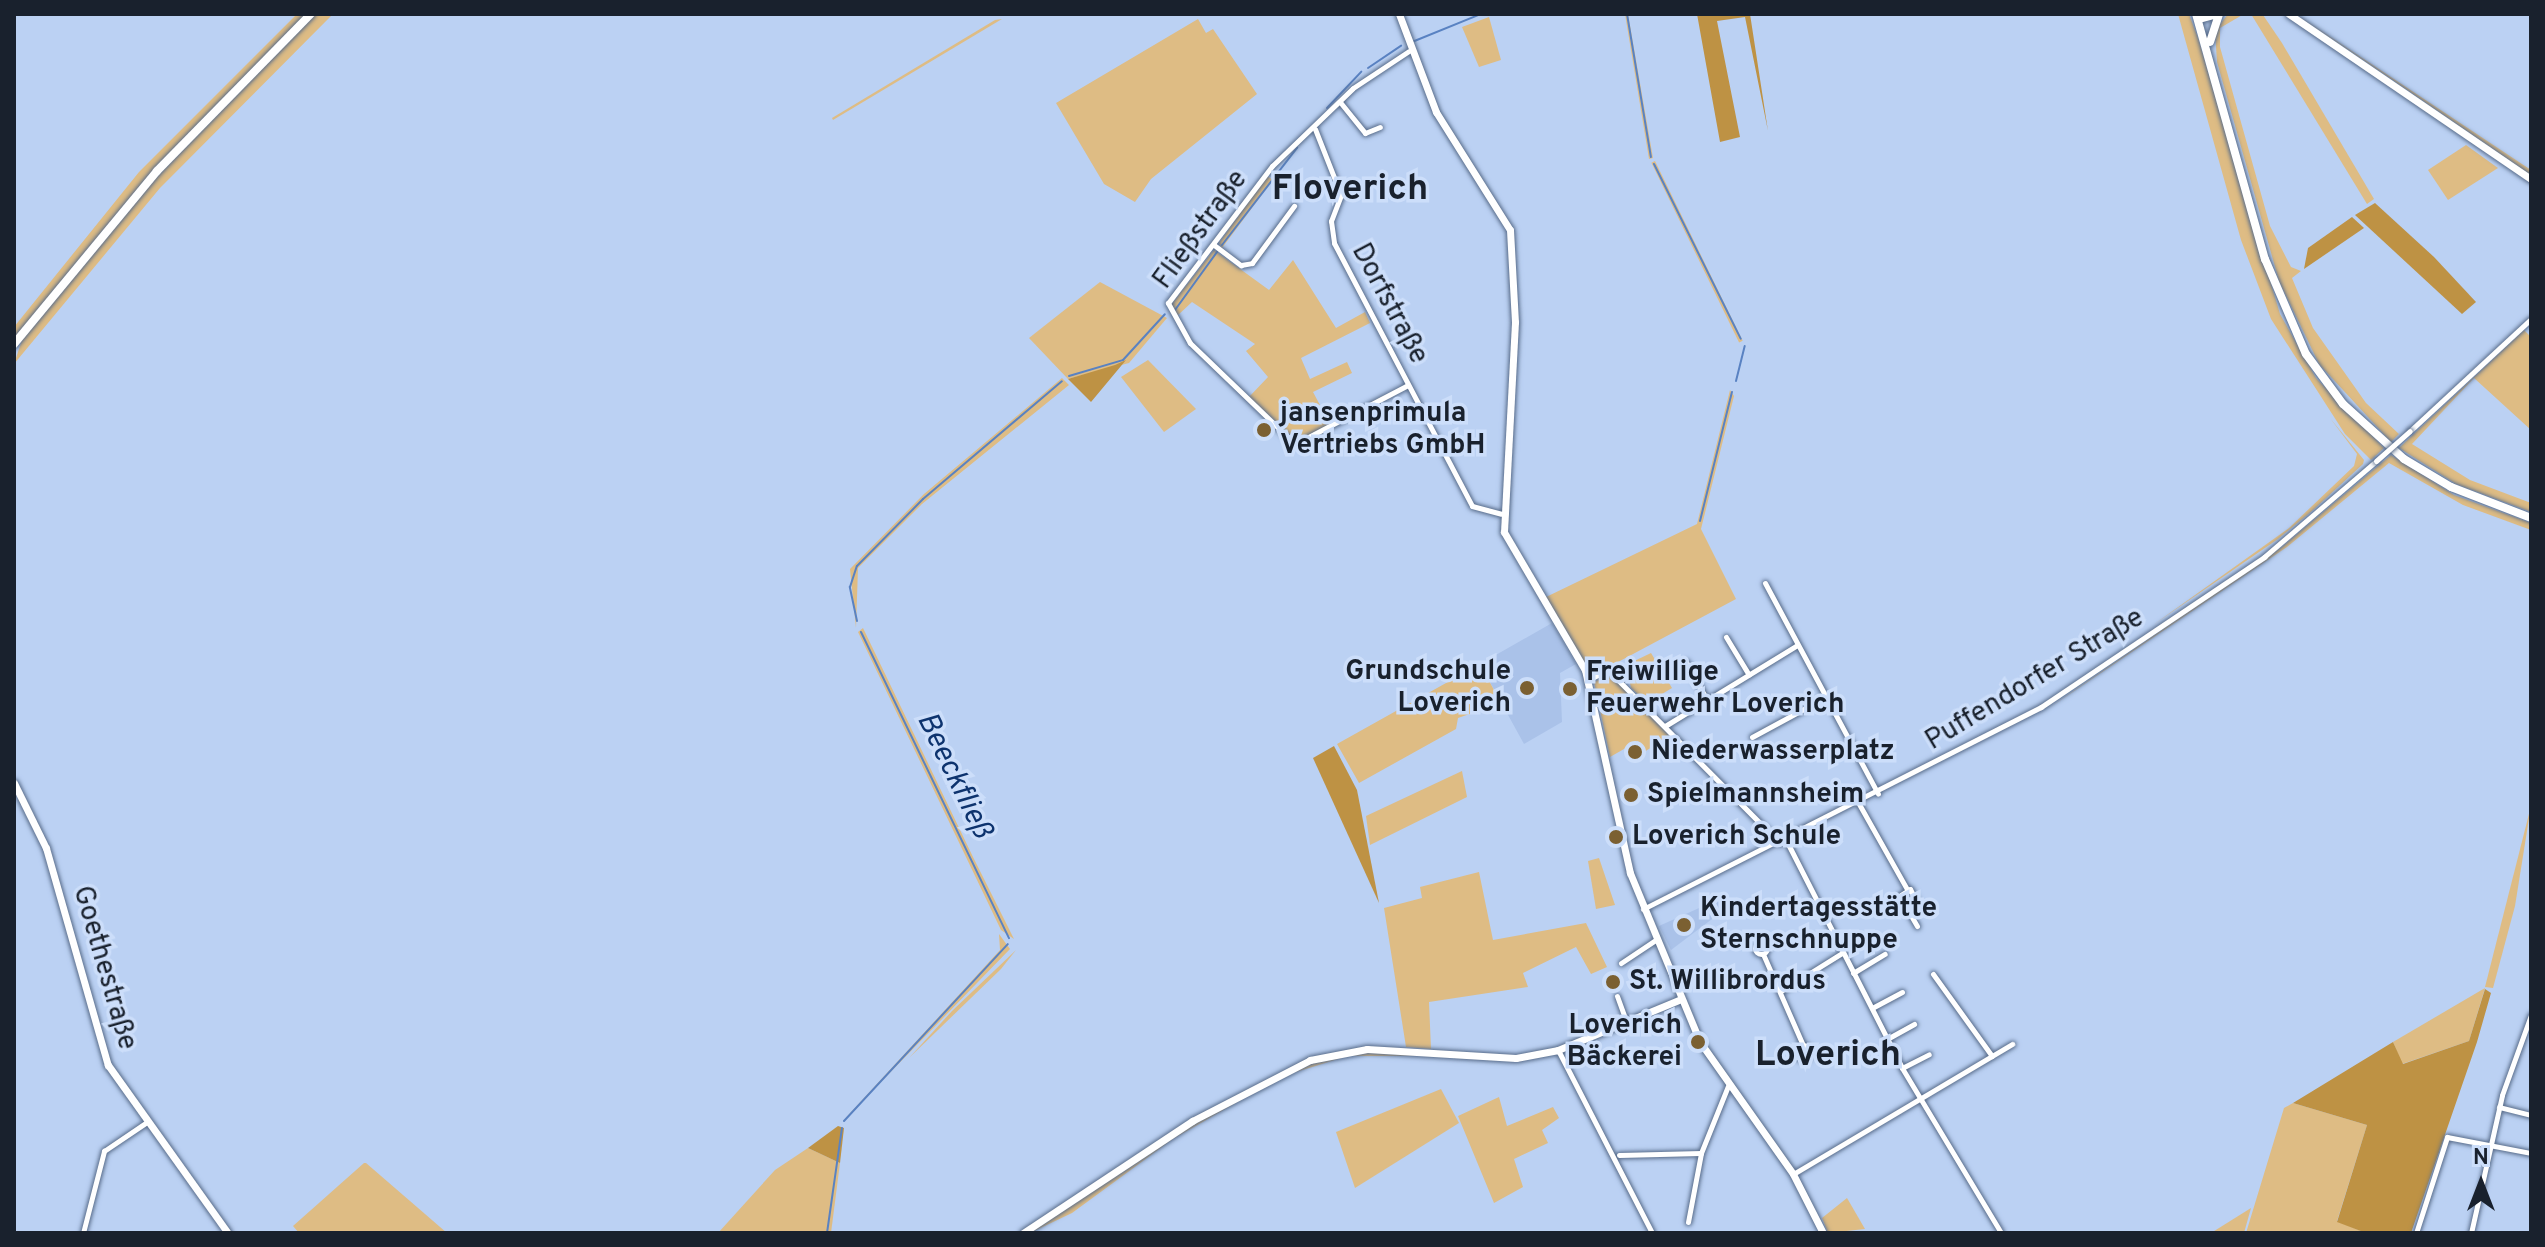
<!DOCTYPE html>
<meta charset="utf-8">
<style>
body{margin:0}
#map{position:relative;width:2545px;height:1247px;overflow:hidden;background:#bbd1f3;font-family:Overpass,sans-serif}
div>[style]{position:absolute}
.built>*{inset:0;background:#aac2e9}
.green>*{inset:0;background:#debc84;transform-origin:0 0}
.forest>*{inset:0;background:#be9244}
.stream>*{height:2px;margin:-1px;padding:0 1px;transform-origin:1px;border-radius:1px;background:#5982c2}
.roads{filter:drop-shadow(0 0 2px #586c8a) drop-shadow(0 0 2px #586c8a)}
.minor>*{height:5px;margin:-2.5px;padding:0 2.5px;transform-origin:2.5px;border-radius:2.5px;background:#fff}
.minor>.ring{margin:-2.5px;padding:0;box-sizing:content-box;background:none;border:5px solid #fff;border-radius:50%}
.tertiary>*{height:7px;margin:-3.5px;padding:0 3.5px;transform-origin:3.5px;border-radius:3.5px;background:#fff}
.primary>*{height:8px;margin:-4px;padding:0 4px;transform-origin:4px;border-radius:4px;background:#fff}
.bridges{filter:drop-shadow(0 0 2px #586c8a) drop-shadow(0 0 2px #586c8a)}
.minor-bridge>*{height:5px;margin:-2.5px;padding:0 2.5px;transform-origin:2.5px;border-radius:2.5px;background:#fff}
.dots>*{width:22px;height:22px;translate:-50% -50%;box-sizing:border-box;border:4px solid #ccdefa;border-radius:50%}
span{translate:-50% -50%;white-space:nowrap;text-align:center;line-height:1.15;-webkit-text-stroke:7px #ccdefa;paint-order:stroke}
.street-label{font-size:28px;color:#19212d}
.poi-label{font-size:28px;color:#19212d;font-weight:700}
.left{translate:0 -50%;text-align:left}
.right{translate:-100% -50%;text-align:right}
.water-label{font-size:30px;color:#0d336e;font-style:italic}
.district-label{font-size:36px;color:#19212d;font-weight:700}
.frame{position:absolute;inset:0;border:16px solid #19212d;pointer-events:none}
.north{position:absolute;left:2441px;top:1143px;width:80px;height:80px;-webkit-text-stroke:6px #ccdefa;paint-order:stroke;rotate:0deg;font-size:22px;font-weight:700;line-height:32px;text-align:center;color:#19212d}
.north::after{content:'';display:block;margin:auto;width:28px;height:36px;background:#19212d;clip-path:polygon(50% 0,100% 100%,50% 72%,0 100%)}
</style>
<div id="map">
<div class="built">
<div style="clip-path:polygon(1552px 623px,1576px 664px,1560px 673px,1562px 722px,1524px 744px,1480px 664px)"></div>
<div style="clip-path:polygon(1717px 900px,1724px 910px,1671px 950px,1659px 926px)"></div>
</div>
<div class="green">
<div style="clip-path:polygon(297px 14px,306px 14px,146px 179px,14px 340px,14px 327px,139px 172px)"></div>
<div style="clip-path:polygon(316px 14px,333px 14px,160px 188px,14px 364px,23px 337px,154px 180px)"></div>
<div style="clip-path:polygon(1625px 14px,1628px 14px,1653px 158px,1649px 159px)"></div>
<div style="clip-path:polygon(2178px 14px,2189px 14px,2198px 38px,2280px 314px,2316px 378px,2384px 448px,2371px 460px,2345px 434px,2271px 319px,2241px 240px)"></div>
<div style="clip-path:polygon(2228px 14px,2244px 14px,2220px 28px,2220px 47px,2270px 226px,2291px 267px,2301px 271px,2292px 278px,2313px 328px,2366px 403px,2399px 434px,2391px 442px,2319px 364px,2279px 281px,2217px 62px,2215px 31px)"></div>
<div style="clip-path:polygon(2251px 14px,2263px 15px,2282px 43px,2374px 199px,2367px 204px)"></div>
<div style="clip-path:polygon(2296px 14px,2531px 170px,2531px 175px,2397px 83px)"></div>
<div style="clip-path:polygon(1489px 17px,1501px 60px,1479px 67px,1462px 27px)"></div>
<div style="clip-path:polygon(1002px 19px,833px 120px,832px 118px,995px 20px)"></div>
<div style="clip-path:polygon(1198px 19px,1206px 33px,1213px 29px,1257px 94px,1151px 179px,1135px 202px,1104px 184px,1056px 103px)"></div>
<div style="clip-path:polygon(2466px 145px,2498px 168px,2448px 200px,2428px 170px)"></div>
<div style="left:1655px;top:161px;width:200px;height:4px;rotate:64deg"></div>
<div style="clip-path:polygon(1267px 176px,1273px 180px,1222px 248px,1219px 243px)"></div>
<div style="clip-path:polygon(1214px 250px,1269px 290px,1293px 260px,1336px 328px,1365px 312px,1370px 323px,1301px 358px,1310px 379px,1347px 362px,1352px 373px,1313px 392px,1329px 422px,1406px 385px,1302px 439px,1295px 439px,1249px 397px,1268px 377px,1246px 351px,1255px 344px,1192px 302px,1176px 317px,1171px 305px)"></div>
<div style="clip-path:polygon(1100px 282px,1167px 318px,1129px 363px,1068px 379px,1029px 338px)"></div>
<div style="clip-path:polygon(2524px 330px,2531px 337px,2531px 430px,2474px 378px,2412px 444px,2470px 480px,2531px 503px,2531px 512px,2456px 484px,2399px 448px)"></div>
<div style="clip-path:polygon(1148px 360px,1196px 409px,1164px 432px,1121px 377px)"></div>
<div style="clip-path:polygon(1062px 378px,1069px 385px,922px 504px,858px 568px,856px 628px,850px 569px,924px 494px)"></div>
<div style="clip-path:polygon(1730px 390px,1734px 396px,1701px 529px,1736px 599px,1590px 677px,1544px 598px,1697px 524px)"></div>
<div style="clip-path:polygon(2330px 418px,2364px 460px,2363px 464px,2312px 511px,2278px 539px,2153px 625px,2289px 528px,2354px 466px,2357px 454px)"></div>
<div style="clip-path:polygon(2391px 455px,2454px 495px,2531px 523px,2531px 530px,2463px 505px,2389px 463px,2287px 547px,2046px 710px,2282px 547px)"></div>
<div style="clip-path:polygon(863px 628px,973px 857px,1014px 939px,1001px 930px,858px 632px)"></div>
<div style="clip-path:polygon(1651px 653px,1672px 688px,1647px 703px,1631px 688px,1626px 665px)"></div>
<div style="clip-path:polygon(1480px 664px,1501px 703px,1458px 718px,1456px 729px,1359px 783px,1337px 744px)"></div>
<div style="clip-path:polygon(1609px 674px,1670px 736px,1644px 752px,1638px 741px,1610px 757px,1594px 682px)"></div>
<div style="clip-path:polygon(1462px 771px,1467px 797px,1370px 845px,1366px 816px)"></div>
<div style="clip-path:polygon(2531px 806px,2515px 906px,2493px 988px,2485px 987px)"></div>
<div style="clip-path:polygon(1599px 858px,1615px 905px,1596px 909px,1588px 861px)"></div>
<div style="clip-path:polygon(1479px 872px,1493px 940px,1586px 923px,1607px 967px,1591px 974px,1576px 947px,1523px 973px,1528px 987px,1429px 1002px,1431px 1049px,1406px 1047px,1384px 908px,1422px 898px,1420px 887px)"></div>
<div style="clip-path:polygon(999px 934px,1010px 949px,842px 1122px,1000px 950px)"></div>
<div style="clip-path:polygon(1016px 950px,1001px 969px,909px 1058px,952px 1011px)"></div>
<div style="clip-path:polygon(2485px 988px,2469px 1041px,2402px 1064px,2393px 1042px)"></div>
<div style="clip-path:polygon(1367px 1052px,1430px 1056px,1348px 1056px,1283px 1076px,1173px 1139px,1072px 1213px,1030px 1233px,1193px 1123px,1251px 1090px,1313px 1062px,1331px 1057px)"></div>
<div style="clip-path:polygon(1441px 1089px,1459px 1123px,1355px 1188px,1336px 1132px)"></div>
<div style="clip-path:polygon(1499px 1097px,1507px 1126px,1553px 1107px,1559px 1118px,1542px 1130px,1548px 1143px,1514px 1159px,1523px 1187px,1494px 1203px,1458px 1116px)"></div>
<div style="clip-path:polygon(2293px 1103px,2367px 1125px,2337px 1221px,2366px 1233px,2246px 1233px,2284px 1108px)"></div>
<div style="clip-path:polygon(808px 1148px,840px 1163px,831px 1233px,718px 1233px,775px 1170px)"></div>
<div style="clip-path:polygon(364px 1163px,366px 1163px,447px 1233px,299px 1233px,293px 1226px)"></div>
<div style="clip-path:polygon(1847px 1198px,1865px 1229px,1828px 1233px,1822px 1218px)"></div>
<div style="clip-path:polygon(2251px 1208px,2244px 1233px,2211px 1233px)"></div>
</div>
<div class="forest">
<div style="clip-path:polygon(1697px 14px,1750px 14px,1768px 131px,1745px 17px,1717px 21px,1740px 137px,1720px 142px)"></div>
<div style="clip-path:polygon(2375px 203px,2434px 257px,2476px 302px,2462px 314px,2355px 215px)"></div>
<div style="clip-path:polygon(2352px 217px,2364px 228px,2304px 269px,2308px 248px)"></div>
<div style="clip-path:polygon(1126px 360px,1091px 402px,1068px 379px,1115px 365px)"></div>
<div style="clip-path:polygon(1334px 746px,1357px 790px,1379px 903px,1313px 758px)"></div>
<div style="clip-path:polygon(2485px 989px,2491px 993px,2477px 1042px,2411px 1233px,2366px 1233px,2337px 1222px,2367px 1125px,2293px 1103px,2393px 1042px,2403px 1064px,2469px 1041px)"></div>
<div style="clip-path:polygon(838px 1126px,844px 1128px,840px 1163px,808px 1148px)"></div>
</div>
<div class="stream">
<div style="left:1627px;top:14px;width:145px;rotate:80.5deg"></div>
<div style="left:1412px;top:42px;width:74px;rotate:-22.1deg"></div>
<div style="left:1368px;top:68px;width:40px;rotate:-34deg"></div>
<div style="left:1327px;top:108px;width:50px;rotate:-46.6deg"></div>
<div style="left:1654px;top:164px;width:195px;rotate:63.6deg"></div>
<div style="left:1222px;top:245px;width:123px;rotate:-52.3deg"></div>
<div style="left:1175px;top:310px;width:72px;rotate:-54.1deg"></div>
<div style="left:1069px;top:376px;width:56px;rotate:-16.5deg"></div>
<div style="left:1123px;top:360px;width:62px;rotate:-47.6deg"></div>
<div style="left:1736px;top:381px;width:36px;rotate:-76deg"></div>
<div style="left:1700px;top:521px;width:133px;rotate:-76.1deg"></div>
<div style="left:857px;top:621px;width:35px;rotate:-102deg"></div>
<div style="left:850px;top:587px;width:22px;rotate:-72deg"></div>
<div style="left:857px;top:566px;width:94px;rotate:-45.4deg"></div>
<div style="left:923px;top:499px;width:182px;rotate:-40.3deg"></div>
<div style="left:861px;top:632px;width:340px;rotate:64.2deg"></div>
<div style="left:844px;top:1121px;width:241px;rotate:-47.2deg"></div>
<div style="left:827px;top:1233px;width:106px;rotate:-81.9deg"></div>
</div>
<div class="roads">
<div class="minor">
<div style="left:1340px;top:102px;width:40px;rotate:51deg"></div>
<div style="left:1365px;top:133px;width:16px;rotate:-22deg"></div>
<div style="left:1315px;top:129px;width:71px;rotate:68.5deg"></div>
<div style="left:1341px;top:195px;width:28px;rotate:111deg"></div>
<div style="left:1331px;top:221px;width:22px;rotate:82deg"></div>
<div style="left:1334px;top:243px;width:297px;rotate:62.3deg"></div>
<div style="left:1472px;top:506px;width:30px;rotate:15deg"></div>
<div style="left:1214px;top:245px;width:34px;rotate:37deg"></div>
<div style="left:1241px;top:265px;width:11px;rotate:-10deg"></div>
<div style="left:1252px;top:263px;width:71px;rotate:-53.6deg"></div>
<div style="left:1408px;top:385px;width:127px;rotate:152.4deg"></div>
<div style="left:1295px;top:444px;width:146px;rotate:-136.1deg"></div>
<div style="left:1190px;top:343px;width:46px;rotate:-118.8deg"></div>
<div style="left:1168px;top:303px;width:172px;rotate:-52.8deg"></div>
<div style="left:1272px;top:166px;width:112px;rotate:-43.9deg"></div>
<div style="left:1353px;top:88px;width:67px;rotate:-33.5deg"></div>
<div style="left:2410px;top:431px;width:165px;rotate:-42.8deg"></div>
<div style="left:1765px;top:583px;width:239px;rotate:61.8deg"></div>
<div style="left:1726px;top:637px;width:44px;rotate:58.8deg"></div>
<div style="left:1686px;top:662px;width:43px;rotate:61.1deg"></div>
<div style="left:1588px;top:680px;width:22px;rotate:-27deg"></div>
<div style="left:1608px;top:670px;width:244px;rotate:45.2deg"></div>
<div style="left:1665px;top:726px;width:155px;rotate:-31.5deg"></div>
<div style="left:1752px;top:737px;width:84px;rotate:-28.4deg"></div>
<div style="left:1859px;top:804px;width:100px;rotate:60.6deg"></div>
<div style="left:1786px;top:840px;width:256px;rotate:63deg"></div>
<div style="left:1902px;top:1068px;width:192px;rotate:59deg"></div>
<div style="left:1910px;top:889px;width:13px;rotate:63deg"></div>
<div style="left:1916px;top:901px;width:13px;rotate:153deg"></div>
<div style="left:1904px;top:907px;width:12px;rotate:-114deg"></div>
<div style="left:1899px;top:896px;width:13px;rotate:-32deg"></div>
<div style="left:1906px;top:907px;width:22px;rotate:60deg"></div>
<div style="left:1643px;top:909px;width:446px;rotate:-26.9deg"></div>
<div style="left:2041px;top:707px;width:269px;rotate:-33.9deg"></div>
<div style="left:2264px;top:557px;width:148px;rotate:-40.6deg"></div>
<div class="ring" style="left:1755px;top:942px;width:7px;height:7px"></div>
<div style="left:1763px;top:954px;width:99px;rotate:66.3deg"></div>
<div style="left:1621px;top:963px;width:43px;rotate:-33.7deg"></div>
<div style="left:1853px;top:973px;width:37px;rotate:-31deg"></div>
<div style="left:1933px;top:974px;width:101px;rotate:54.3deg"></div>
<div style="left:1781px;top:991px;width:72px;rotate:-31.9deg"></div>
<div style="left:1617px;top:996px;width:27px;rotate:70deg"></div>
<div style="left:1872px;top:1008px;width:34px;rotate:-28deg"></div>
<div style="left:1887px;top:1039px;width:31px;rotate:-29deg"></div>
<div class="ring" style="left:1796px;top:1045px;width:9px;height:9px"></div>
<div style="left:1558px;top:1050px;width:206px;rotate:62.8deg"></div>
<div style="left:1902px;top:1068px;width:30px;rotate:-27deg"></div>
<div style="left:2499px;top:1107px;width:33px;rotate:14deg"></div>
<div style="left:1619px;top:1155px;width:82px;rotate:-1.4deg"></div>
<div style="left:1793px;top:1174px;width:255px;rotate:-30.7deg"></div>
<div style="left:1688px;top:1222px;width:70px;rotate:-79.3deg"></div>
<div style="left:1701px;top:1153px;width:72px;rotate:-68.1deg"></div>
<div style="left:83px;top:1233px;width:85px;rotate:-75.6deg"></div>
<div style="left:104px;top:1151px;width:52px;rotate:-34deg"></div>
<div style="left:2416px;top:1233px;width:101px;rotate:-72.1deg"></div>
<div style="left:2447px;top:1137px;width:86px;rotate:10.8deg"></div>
<div style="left:2471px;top:1233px;width:141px;rotate:-77.3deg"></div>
<div style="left:2502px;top:1095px;width:85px;rotate:-70.1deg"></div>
</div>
<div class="tertiary">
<div style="left:1399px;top:14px;width:105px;rotate:69.3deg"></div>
<div style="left:1436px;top:112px;width:139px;rotate:57.9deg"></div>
<div style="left:1510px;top:230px;width:92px;rotate:86.9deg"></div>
<div style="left:1515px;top:322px;width:210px;rotate:93deg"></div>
<div style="left:1504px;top:532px;width:160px;rotate:59.6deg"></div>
<div style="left:1585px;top:670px;width:208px;rotate:77.5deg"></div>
<div style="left:1630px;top:873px;width:183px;rotate:67.5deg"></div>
<div style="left:1700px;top:1042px;width:161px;rotate:54.8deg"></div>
<div style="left:1793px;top:1174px;width:66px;rotate:63deg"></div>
<div style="left:2289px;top:14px;width:293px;rotate:34.3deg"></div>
<div style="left:2198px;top:19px;width:20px;rotate:-15deg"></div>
<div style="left:14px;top:783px;width:72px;rotate:63.8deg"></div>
<div style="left:46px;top:848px;width:226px;rotate:74.1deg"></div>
<div style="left:108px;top:1065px;width:206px;rotate:54.5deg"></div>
<div style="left:1023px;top:1233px;width:203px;rotate:-33.5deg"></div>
<div style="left:1192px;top:1121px;width:133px;rotate:-27.3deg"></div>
<div style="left:1310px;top:1060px;width:58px;rotate:-10.9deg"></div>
<div style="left:1367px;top:1049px;width:149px;rotate:3.5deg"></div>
<div style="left:1516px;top:1058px;width:43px;rotate:-10.8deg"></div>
<div style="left:1558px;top:1050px;width:133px;rotate:-22.5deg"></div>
</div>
<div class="primary">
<div style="left:2196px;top:14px;width:255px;rotate:74.3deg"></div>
<div style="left:2265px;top:259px;width:103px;rotate:66.7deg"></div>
<div style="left:2306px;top:354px;width:62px;rotate:53.5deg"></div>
<div style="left:2343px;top:404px;width:82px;rotate:42deg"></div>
<div style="left:2404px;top:459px;width:55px;rotate:30.8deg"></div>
<div style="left:2451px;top:487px;width:86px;rotate:21.2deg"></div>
<div style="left:2210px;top:42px;width:29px;rotate:-72deg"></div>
<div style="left:14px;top:344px;width:224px;rotate:-50.4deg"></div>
<div style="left:157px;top:171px;width:220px;rotate:-45.6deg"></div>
</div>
</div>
<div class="bridges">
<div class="minor-bridge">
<div style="left:2376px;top:461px;width:45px;rotate:-41.4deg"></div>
</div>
</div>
<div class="dots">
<div style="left:1264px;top:430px;background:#7b6032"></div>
<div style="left:1527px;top:688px;background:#7b6032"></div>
<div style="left:1570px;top:689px;background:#7b6032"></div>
<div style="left:1635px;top:752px;background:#7b6032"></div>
<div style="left:1631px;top:795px;background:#7b6032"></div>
<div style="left:1616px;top:837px;background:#7b6032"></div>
<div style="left:1684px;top:925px;background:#7b6032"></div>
<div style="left:1613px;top:982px;background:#7b6032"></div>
<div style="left:1698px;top:1042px;background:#7b6032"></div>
</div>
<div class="street-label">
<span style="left:1201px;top:230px;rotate:-54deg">Fließstraße</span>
<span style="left:1389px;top:304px;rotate:62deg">Dorfstraße</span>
<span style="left:2035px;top:680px;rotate:-31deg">Puffendorfer Straße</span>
<span style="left:104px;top:968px;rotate:74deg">Goethestraße</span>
</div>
<div class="poi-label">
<span class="left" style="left:1280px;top:430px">jansenprimula<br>Vertriebs GmbH</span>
<span class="right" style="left:1511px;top:688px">Grundschule<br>Loverich</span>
<span class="left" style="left:1586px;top:689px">Freiwillige<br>Feuerwehr Loverich</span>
<span class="left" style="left:1651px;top:752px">Niederwasserplatz</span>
<span class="left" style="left:1647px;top:795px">Spielmannsheim</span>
<span class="left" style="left:1632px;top:837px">Loverich Schule</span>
<span class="left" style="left:1700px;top:925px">Kindertagesstätte<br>Sternschnuppe</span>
<span class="left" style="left:1629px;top:982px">St. Willibrordus</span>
<span class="right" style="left:1682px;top:1042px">Loverich<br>Bäckerei</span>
</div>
<div class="water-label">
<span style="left:953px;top:776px;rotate:64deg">Beeckfließ</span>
</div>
<div class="district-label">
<span style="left:1350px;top:191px">Floverich</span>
<span style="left:1828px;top:1057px">Loverich</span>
</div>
<div class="frame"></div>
<div class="north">N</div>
</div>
